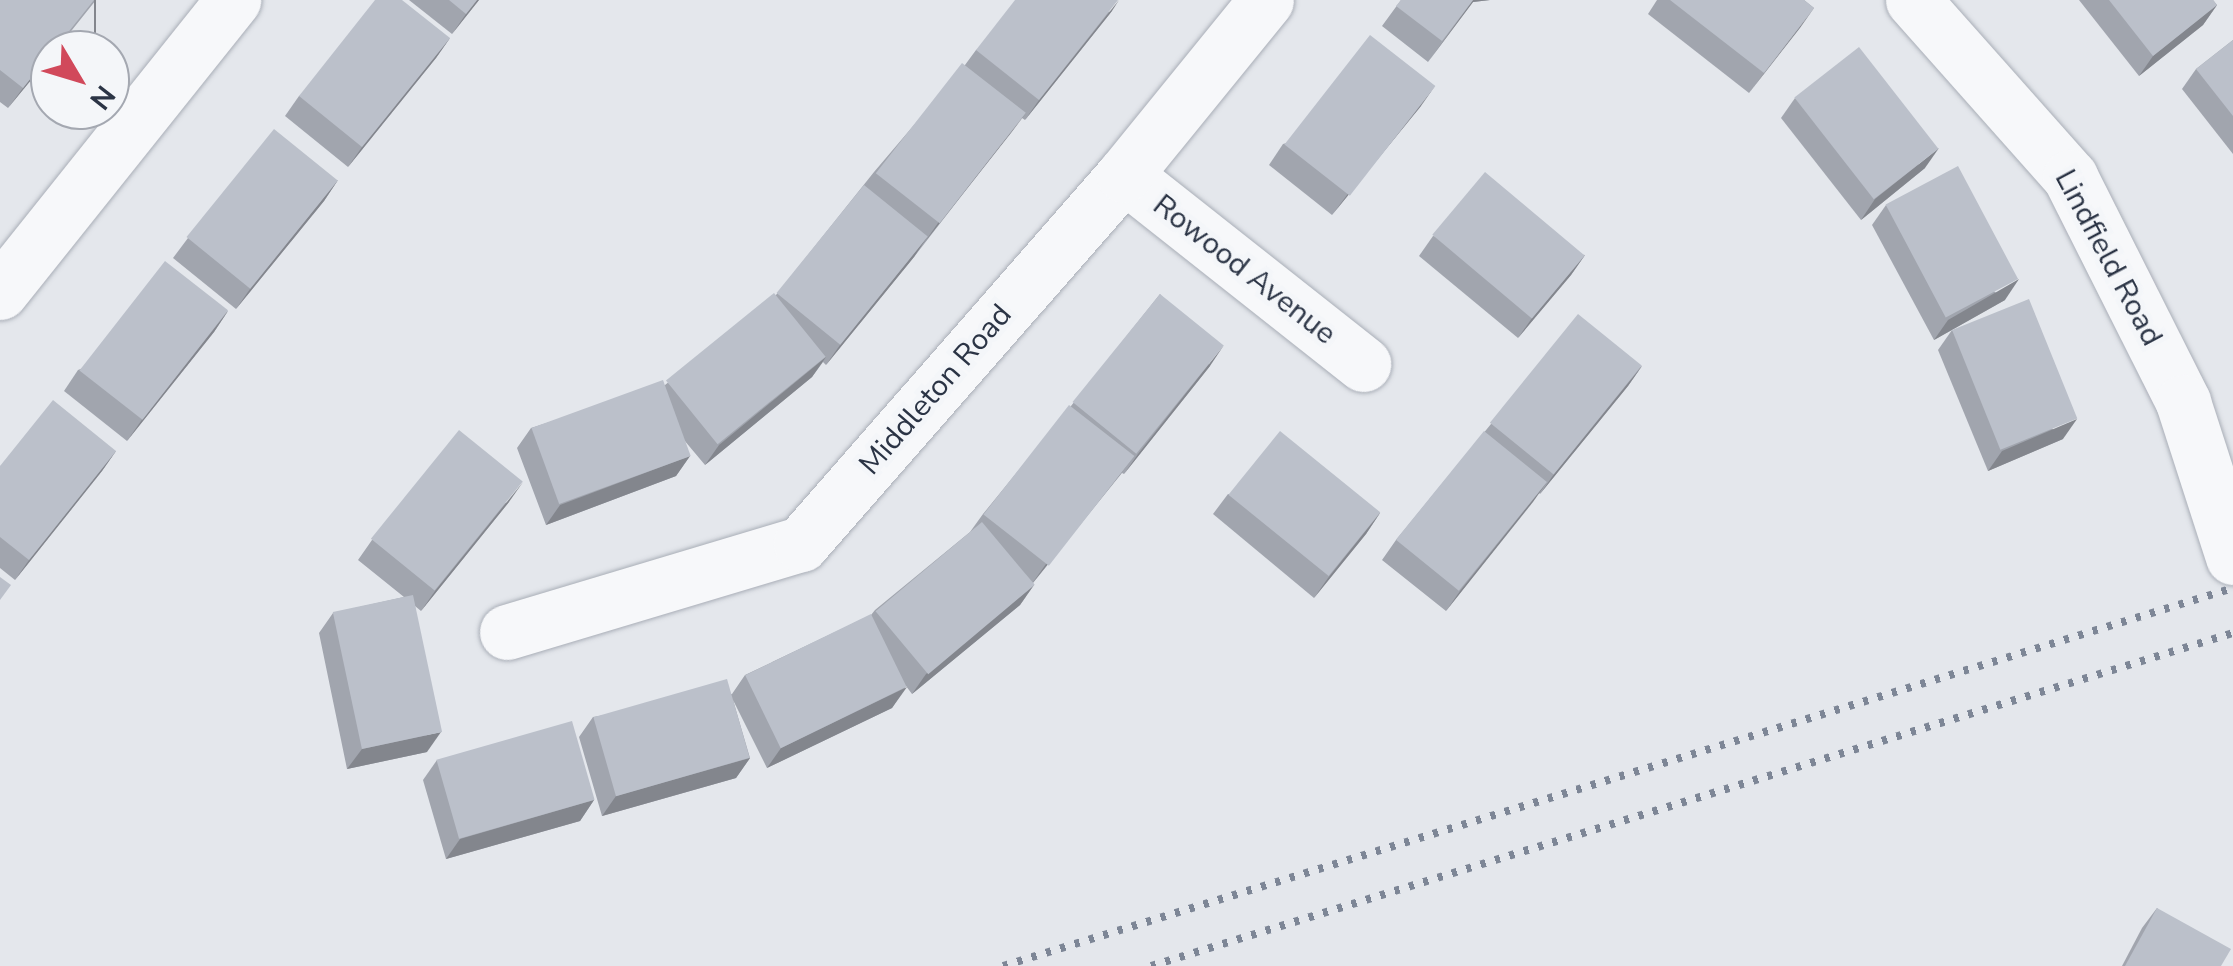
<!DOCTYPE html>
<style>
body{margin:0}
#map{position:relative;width:2233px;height:966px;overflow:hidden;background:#e4e7ec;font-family:"Nunito Sans",sans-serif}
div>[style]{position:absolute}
.roads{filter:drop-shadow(0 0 2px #a9aeb7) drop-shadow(0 0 2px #a9aeb7)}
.minor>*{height:55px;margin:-27.5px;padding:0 27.5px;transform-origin:27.5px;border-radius:27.5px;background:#f7f8fa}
.rail>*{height:8px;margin-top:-4px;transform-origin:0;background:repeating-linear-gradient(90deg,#7d8696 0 5px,transparent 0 15px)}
.wall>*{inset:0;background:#a1a5ae}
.shaded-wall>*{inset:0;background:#83868d;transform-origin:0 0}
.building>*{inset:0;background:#bbc0ca;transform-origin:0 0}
span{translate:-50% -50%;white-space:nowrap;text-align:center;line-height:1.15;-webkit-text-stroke:10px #f4f6f9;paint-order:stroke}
.street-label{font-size:30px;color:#2b3445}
.north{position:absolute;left:30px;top:30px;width:100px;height:100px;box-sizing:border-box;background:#f4f6f9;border:2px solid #a4a8b1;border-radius:50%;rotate:128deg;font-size:28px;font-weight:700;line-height:40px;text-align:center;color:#2b3445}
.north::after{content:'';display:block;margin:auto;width:35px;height:45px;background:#d1495b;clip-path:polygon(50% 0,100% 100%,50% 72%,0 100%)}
</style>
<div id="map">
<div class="roads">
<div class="minor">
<div style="left:1913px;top:0;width:237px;rotate:48.4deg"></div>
<div style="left:2070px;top:177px;width:252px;rotate:63.3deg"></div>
<div style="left:2183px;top:402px;width:163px;rotate:72.1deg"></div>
<div style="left:1124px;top:175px;width:305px;rotate:38.3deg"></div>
<div style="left:0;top:292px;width:374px;rotate:-51.4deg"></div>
<div style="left:507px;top:632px;width:307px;rotate:-16.7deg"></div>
<div style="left:801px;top:544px;width:490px;rotate:-48.8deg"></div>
<div style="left:1124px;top:175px;width:225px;rotate:-50.9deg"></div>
</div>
</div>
<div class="rail">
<div style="left:1003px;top:966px;width:1287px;rotate:-17.08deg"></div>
<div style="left:1151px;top:966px;width:1132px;rotate:-17.11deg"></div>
</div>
<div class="wall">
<div style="clip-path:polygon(0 0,96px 0,56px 50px,50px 50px,50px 57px,8px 108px,0 102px)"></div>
<div style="clip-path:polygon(409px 0,479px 0,452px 34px)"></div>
<div style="clip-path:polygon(1401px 0,1490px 0,1473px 2px,1428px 62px,1382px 26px)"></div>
<div style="clip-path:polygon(1657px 0,1804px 0,1814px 8px,1749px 93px,1648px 14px)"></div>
<div style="clip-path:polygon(2079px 0,2213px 0,2217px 5px,2203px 25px,2139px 76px)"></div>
<div style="clip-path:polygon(1112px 11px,1025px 120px,1022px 118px,914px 257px,826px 365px,823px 362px,812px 377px,705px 465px,684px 440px,690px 456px,676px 476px,546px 525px,517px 448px,531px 428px,665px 385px,776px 295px,874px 172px,965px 65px,976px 50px)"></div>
<div style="clip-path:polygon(450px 38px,436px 58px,348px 167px,285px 116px,299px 96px)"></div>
<div style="clip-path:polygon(2233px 40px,2233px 154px,2182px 89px,2196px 69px)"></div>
<div style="clip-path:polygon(1795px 98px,1925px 168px,1861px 220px,1781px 118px)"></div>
<div style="clip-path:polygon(1421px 106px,1332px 215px,1269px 165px,1283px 144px)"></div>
<div style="clip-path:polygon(338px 180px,324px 201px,236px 309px,173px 258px,188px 238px)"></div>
<div style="clip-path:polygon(1886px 205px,2005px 300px,1934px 340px,1872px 225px)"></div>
<div style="clip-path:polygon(1433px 236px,1585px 255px,1571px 275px,1518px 338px,1419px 256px)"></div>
<div style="clip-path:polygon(1160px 294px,1210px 366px,1124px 474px,1122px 473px,1033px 583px,1034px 585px,1020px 605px,912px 694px,906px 686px,892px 708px,767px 768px,733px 700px,750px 758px,736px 778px,602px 816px,579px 737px,593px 717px,732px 694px,745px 675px,871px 615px,875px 610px,970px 532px,983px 514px,1071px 406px)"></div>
<div style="clip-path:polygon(228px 311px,214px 332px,127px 441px,64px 391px,78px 370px)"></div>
<div style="clip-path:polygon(1952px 330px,2063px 439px,1988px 471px,1938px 350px)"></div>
<div style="clip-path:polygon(1642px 366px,1628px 386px,1540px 494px,1539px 493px,1446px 611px,1382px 560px,1396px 540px,1491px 424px)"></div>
<div style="clip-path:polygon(116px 451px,102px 471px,15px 580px,0 568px,0 466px)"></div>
<div style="clip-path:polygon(1228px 494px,1380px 513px,1366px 534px,1314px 598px,1213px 514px)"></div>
<div style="clip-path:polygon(509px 502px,421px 611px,415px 606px,427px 752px,347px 769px,319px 633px,333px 613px,404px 597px,358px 560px,372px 540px)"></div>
<div style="clip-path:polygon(437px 760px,594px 800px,580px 821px,446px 859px,423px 780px)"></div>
<div style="clip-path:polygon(2157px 908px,2221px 966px,2122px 966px,2142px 928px)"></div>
</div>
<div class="shaded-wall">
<div style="left:94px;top:0;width:2px;height:64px"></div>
<div style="clip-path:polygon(477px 0,479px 0,452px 34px,466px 14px)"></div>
<div style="clip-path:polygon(1119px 0,1112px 11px,1025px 120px,1039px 100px)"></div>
<div style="clip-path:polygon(1473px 0,1490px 0,1473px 2px,1428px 62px)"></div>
<div style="clip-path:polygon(2217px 5px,2203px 25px,2139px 76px,2153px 56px)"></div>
<div style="clip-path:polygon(1814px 8px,1800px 28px,1749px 93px,1764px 73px)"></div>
<div style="clip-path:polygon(450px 38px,436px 58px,348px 167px,362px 147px)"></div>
<div style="clip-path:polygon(50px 54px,50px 57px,8px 108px,23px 88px)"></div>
<div style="clip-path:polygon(1435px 86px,1421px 106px,1332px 215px,1347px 195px)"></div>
<div style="clip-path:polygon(1026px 113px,1011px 133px,924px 243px,938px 223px)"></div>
<div style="clip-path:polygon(1939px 148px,1925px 168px,1861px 220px,1875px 199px)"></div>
<div style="clip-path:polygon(338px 180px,324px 201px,236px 309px,250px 289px)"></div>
<div style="clip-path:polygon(928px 236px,914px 257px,826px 365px,840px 345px)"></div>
<div style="clip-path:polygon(1585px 255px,1571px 275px,1518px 338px,1532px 318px)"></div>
<div style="clip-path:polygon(2019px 279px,2005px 300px,1934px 340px,1948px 320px)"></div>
<div style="clip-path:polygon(228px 311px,214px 332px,127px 441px,141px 421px)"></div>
<div style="clip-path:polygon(1224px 345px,1210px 366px,1124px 474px,1138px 454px)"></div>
<div style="clip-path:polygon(826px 357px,812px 377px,705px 465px,719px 445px)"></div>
<div style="clip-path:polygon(1642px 366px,1628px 386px,1540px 494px,1554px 474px)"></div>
<div style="clip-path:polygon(2077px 419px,2063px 439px,1988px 471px,2002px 451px)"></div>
<div style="clip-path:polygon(116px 451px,102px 471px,15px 580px,29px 560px)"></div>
<div style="clip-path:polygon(690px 456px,676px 476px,546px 525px,560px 505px)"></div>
<div style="clip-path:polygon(1134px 456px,1119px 476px,1031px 585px,1046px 564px)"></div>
<div style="clip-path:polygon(523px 482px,509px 502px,421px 611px,435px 591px)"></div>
<div style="clip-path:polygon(1547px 482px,1533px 502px,1446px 611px,1460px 591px)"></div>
<div style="clip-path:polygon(1380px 513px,1366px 534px,1314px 598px,1328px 578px)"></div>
<div style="clip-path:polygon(1034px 585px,1020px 605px,912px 694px,926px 674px)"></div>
<div style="clip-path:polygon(907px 687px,892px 708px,767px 768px,781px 748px)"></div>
<div style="clip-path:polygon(441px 732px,427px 752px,347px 769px,362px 749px)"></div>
<div style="clip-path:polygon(750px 758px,736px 778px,602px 816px,616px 796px)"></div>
<div style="clip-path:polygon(594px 800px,580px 821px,446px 859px,460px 839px)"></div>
</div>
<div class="building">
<div style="clip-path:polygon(0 0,94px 0,54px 50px,50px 50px,50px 54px,23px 88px,0 70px)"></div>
<div style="clip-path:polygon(375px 0,402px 0,450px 38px,362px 147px,299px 96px)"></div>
<div style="clip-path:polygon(449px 0,477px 0,466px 14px)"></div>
<div style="clip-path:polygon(1015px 0,1118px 0,1039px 100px,976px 50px)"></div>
<div style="clip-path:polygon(1401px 0,1473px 0,1442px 41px,1396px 6px)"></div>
<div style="clip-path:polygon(1670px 0,1804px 0,1814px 8px,1764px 73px)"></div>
<div style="clip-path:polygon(2109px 0,2213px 0,2217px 5px,2153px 56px)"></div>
<div style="left:1370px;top:35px;width:83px;height:139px;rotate:38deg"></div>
<div style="clip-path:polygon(2233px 40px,2233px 116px,2196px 69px)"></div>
<div style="left:1859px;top:47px;width:129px;height:82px;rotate:52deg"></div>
<div style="left:962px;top:63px;width:81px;height:140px;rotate:38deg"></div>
<div style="left:274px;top:129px;width:82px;height:139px;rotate:39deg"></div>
<div style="left:1958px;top:166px;width:128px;height:82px;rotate:62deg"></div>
<div style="left:1485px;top:172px;width:130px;height:82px;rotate:40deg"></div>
<div style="left:864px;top:185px;width:82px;height:139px;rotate:39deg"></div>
<div style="left:165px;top:261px;width:80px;height:139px;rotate:38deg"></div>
<div style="left:774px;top:293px;width:82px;height:139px;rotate:51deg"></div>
<div style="left:1160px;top:294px;width:82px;height:139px;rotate:39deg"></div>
<div style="left:2029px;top:299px;width:129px;height:83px;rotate:68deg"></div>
<div style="left:1578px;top:314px;width:82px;height:140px;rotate:39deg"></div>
<div style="left:663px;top:380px;width:81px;height:140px;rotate:70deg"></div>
<div style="clip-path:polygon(53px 400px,116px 451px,29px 560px,0 537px,0 466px)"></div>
<div style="left:1069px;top:405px;width:83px;height:139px;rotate:38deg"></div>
<div style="left:459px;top:430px;width:82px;height:140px;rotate:39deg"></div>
<div style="left:1280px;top:431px;width:129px;height:82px;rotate:39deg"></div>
<div style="left:1484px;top:431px;width:81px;height:140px;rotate:39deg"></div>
<div style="left:982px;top:522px;width:82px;height:139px;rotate:50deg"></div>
<div style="clip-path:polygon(0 577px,11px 585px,0 600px)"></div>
<div style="left:413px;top:595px;width:140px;height:82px;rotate:78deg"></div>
<div style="left:871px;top:614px;width:81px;height:140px;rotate:64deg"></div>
<div style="left:727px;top:679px;width:82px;height:139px;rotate:74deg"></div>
<div style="left:572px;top:721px;width:82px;height:141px;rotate:74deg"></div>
<div style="clip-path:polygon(2157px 908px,2231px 949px,2221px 966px,2125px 966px)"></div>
</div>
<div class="street-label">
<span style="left:2108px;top:258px;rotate:62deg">Lindfield Road</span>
<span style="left:1244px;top:270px;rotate:38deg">Rowood Avenue</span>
<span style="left:936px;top:390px;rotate:-49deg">Middleton Road</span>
</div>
<div class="north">N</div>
</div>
